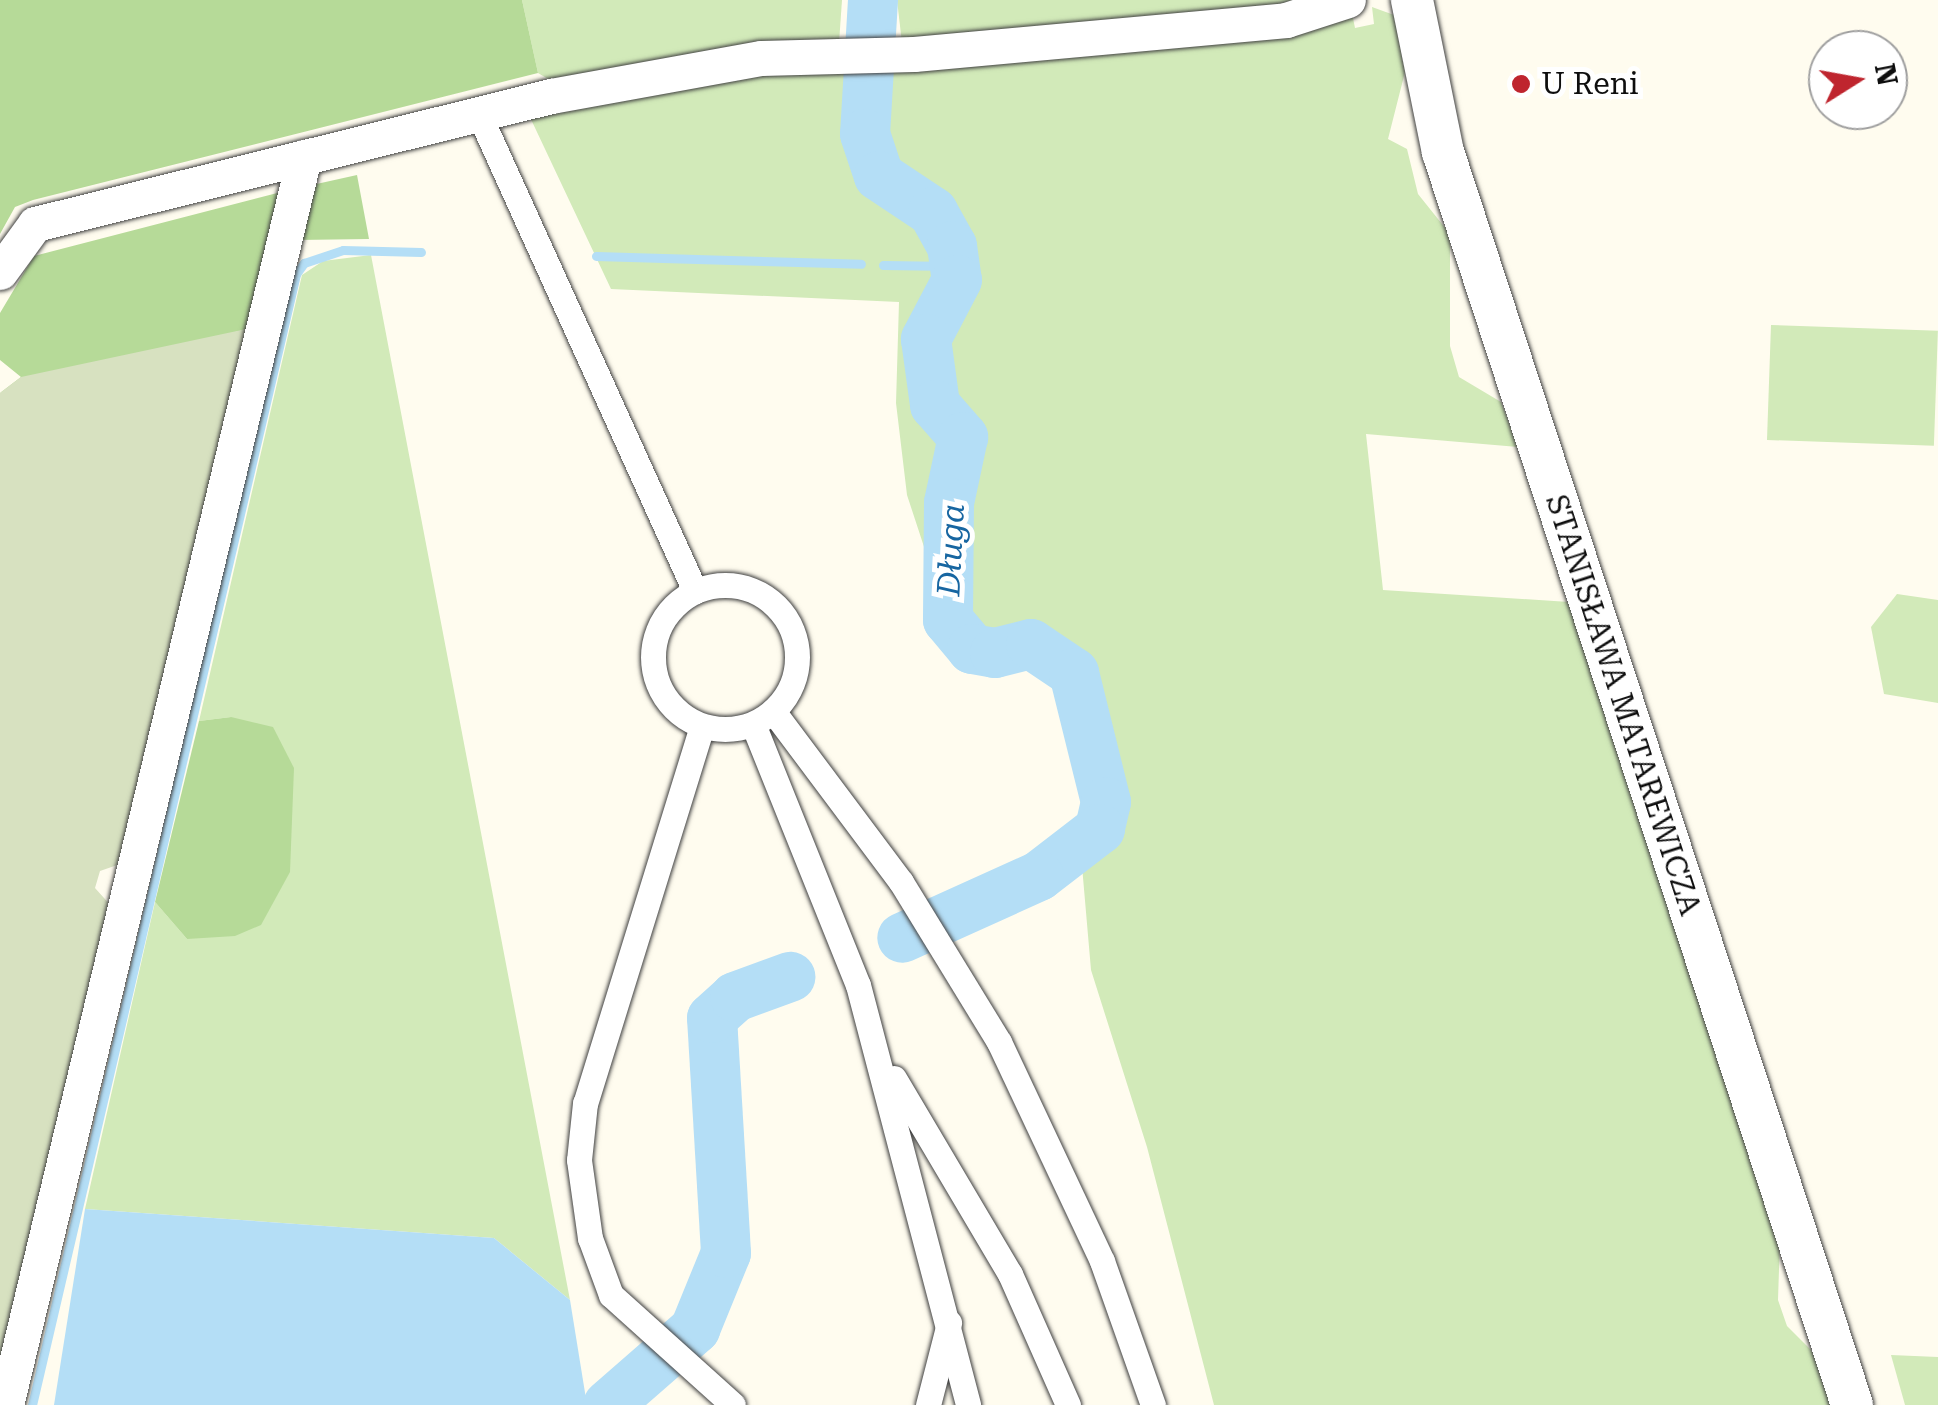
<!DOCTYPE html>
<meta charset="utf-8">
<style>
body{margin:0}
#map{position:relative;width:1938px;height:1405px;overflow:hidden;background:#fffcef;font-family:"Roboto Serif",serif}
div>[style]{position:absolute}
.green>*{inset:0;background:#d2eab9;transform-origin:0 0}
.forest>*{inset:0;background:#b6da98}
.cemetery>*{inset:0;background:#d7e1c0}
.water>*{inset:0;background:#b4def6}
.stream>*{height:9px;margin:-4.5px;padding:0 4.5px;transform-origin:4.5px;border-radius:4.5px;background:#b4def6}
.river>*{height:50px;margin:-25px;padding:0 25px;transform-origin:25px;border-radius:25px;background:#b4def6}
.roads{filter:drop-shadow(0 0 2px #414141) drop-shadow(0 0 2px #414141)}
.pedestrian>*{height:25px;margin:-12.5px;padding:0 12.5px;transform-origin:12.5px;border-radius:12.5px;background:#fff}
.pedestrian>.ring{margin:-12.5px;padding:0;box-sizing:content-box;background:none;border:25px solid #fff;border-radius:50%}
.minor>*{height:35px;margin:-17.5px;padding:0 17.5px;transform-origin:17.5px;border-radius:17.5px;background:#fff}
.tertiary>*{height:42px;margin:-21px;padding:0 21px;transform-origin:21px;border-radius:21px;background:#fff}
.dots>*{width:28px;height:28px;translate:-50% -50%;box-sizing:border-box;border:5px solid #fff;border-radius:50%}
span{translate:-50% -50%;white-space:nowrap;text-align:center;line-height:1.15;-webkit-text-stroke:10px #fff;paint-order:stroke}
.poi-label{font-size:30px;color:#0e0e0e}
.left{translate:0 -50%;text-align:left}
.street-label{font-size:30px;color:#0e0e0e}
.water-label{font-size:32px;color:#1766a1;font-style:italic}
.north{position:absolute;left:1808px;top:30px;width:100px;height:100px;box-sizing:border-box;background:#fff;border:2px solid #9f9f9f;border-radius:50%;rotate:79deg;font-size:28px;font-weight:700;line-height:40px;text-align:center;color:#0e0e0e}
.north::after{content:'';display:block;margin:auto;width:35px;height:45px;background:#bf252e;clip-path:polygon(50% 0,100% 100%,50% 72%,0 100%)}
</style>
<div id="map">
<div class="green">
<div style="clip-path:polygon(522px 0,842px 0,839px 43px,555px 83px,538px 73px)"></div>
<div style="clip-path:polygon(897px 0,1319px 0,902px 43px)"></div>
<div style="clip-path:polygon(1372px 7px,1394px 15px,1405px 72px,1388px 139px,1407px 149px,1418px 194px,1450px 234px,1450px 346px,1459px 377px,1501px 402px,1518px 447px,1366px 434px,1383px 590px,1569px 602px,1780px 1239px,1778px 1300px,1787px 1326px,1818px 1357px,1833px 1405px,1214px 1405px,1147px 1147px,1091px 970px,1082px 866px,1115px 839px,1122px 803px,1104px 706px,1088px 664px,1067px 642px,1036px 629px,994px 639px,974px 630px,964px 611px,960px 567px,978px 450px,939px 356px,966px 308px,970px 254px,935px 195px,886px 158px,876px 90px,884px 63px,1351px 8px,1355px 28px,1374px 24px)"></div>
<div style="clip-path:polygon(842px 59px,866px 179px,930px 238px,943px 261px,943px 287px,920px 327px,914px 372px,949px 454px,929px 562px,907px 495px,896px 403px,899px 302px,611px 289px,528px 113px)"></div>
<div style="clip-path:polygon(371px 255px,570px 1300px,494px 1238px,85px 1209px,155px 902px,187px 939px,231px 717px,199px 721px,302px 275px,323px 261px)"></div>
<div style="left:1771px;top:325px;width:167px;height:115px;rotate:2deg"></div>
<div style="clip-path:polygon(1897px 594px,1938px 600px,1938px 703px,1884px 694px,1871px 627px)"></div>
<div style="clip-path:polygon(1891px 1355px,1938px 1357px,1938px 1405px,1905px 1405px)"></div>
</div>
<div class="forest">
<div style="clip-path:polygon(0 0,522px 0,538px 73px,33px 200px,15px 207px,0 234px)"></div>
<div style="clip-path:polygon(357px 175px,369px 239px,298px 240px,312px 185px)"></div>
<div style="clip-path:polygon(285px 191px,251px 328px,0 393px,21px 377px,0 360px,0 313px,34px 256px)"></div>
<div style="clip-path:polygon(231px 717px,273px 727px,294px 768px,290px 872px,261px 925px,235px 936px,187px 939px,155px 902px,199px 721px)"></div>
</div>
<div class="cemetery">
<div style="clip-path:polygon(251px 328px,126px 862px,100px 871px,95px 888px,113px 908px,0 1371px,0 393px,21px 377px)"></div>
</div>
<div class="water">
<div style="clip-path:polygon(85px 1209px,494px 1238px,570px 1300px,587px 1405px,54px 1405px)"></div>
</div>
<div class="stream">
<div style="left:596px;top:256px;width:265px;rotate:1.7deg"></div>
<div style="left:883px;top:265px;width:71px;rotate:0.8deg"></div>
<div style="left:32px;top:1405px;width:1161px;rotate:-76.86deg"></div>
<div style="left:296px;top:274px;width:14px;rotate:-54deg"></div>
<div style="left:304px;top:263px;width:41px;rotate:-18.4deg"></div>
<div style="left:343px;top:250px;width:78px;rotate:1.5deg"></div>
</div>
<div class="river">
<div style="left:873px;top:0;width:134px;rotate:93.4deg"></div>
<div style="left:865px;top:134px;width:44px;rotate:71.6deg"></div>
<div style="left:879px;top:176px;width:65px;rotate:33.7deg"></div>
<div style="left:933px;top:212px;width:39px;rotate:61deg"></div>
<div style="left:952px;top:246px;width:34px;rotate:82deg"></div>
<div style="left:957px;top:280px;width:67px;rotate:117.7deg"></div>
<div style="left:926px;top:339px;width:67px;rotate:82.2deg"></div>
<div style="left:935px;top:405px;width:43px;rotate:48.8deg"></div>
<div style="left:963px;top:437px;width:67px;rotate:102deg"></div>
<div style="left:949px;top:503px;width:117px;rotate:90.5deg"></div>
<div style="left:948px;top:620px;width:38px;rotate:50deg"></div>
<div style="left:972px;top:649px;width:23px;rotate:10deg"></div>
<div style="left:995px;top:653px;width:37px;rotate:-14deg"></div>
<div style="left:1031px;top:644px;width:52px;rotate:34deg"></div>
<div style="left:1074px;top:673px;width:133px;rotate:76.1deg"></div>
<div style="left:1106px;top:802px;width:28px;rotate:103deg"></div>
<div style="left:1100px;top:829px;width:77px;rotate:142.4deg"></div>
<div style="left:1039px;top:876px;width:150px;rotate:155.7deg"></div>
<div style="left:608px;top:1405px;width:116px;rotate:-41.1deg"></div>
<div style="left:695px;top:1329px;width:82px;rotate:-67.8deg"></div>
<div style="left:726px;top:1253px;width:235px;rotate:-93.4deg"></div>
<div style="left:712px;top:1018px;width:31px;rotate:-42deg"></div>
<div style="left:735px;top:997px;width:59px;rotate:-20deg"></div>
</div>
<div class="roads">
<div class="pedestrian">
<div style="left:478px;top:112px;width:526px;rotate:65.63deg"></div>
<div class="ring" style="left:653px;top:585px;width:119px;height:119px"></div>
<div style="left:773px;top:711px;width:214px;rotate:53.2deg"></div>
<div style="left:901px;top:882px;width:188px;rotate:58.5deg"></div>
<div style="left:999px;top:1042px;width:242px;rotate:64.8deg"></div>
<div style="left:1102px;top:1261px;width:153px;rotate:70.5deg"></div>
<div style="left:753px;top:724px;width:281px;rotate:68.1deg"></div>
<div style="left:858px;top:985px;width:434px;rotate:75.3deg"></div>
<div style="left:702px;top:726px;width:395px;rotate:107.2deg"></div>
<div style="left:585px;top:1103px;width:57px;rotate:96deg"></div>
<div style="left:579px;top:1160px;width:79px;rotate:82deg"></div>
<div style="left:590px;top:1238px;width:61px;rotate:69.8deg"></div>
<div style="left:611px;top:1295px;width:164px;rotate:42deg"></div>
<div style="left:894px;top:1078px;width:228px;rotate:59.4deg"></div>
<div style="left:1010px;top:1274px;width:143px;rotate:66.1deg"></div>
<div style="left:928px;top:1405px;width:85px;rotate:-75.6deg"></div>
</div>
<div class="minor">
<div style="left:0;top:272px;width:59px;rotate:-53.9deg"></div>
<div style="left:35px;top:224px;width:532px;rotate:-13.93deg"></div>
<div style="left:551px;top:96px;width:213px;rotate:-10.3deg"></div>
<div style="left:761px;top:58px;width:153px;rotate:-1.5deg"></div>
<div style="left:914px;top:54px;width:374px;rotate:-5.2deg"></div>
<div style="left:1286px;top:20px;width:65px;rotate:-17.9deg"></div>
<div style="left:6px;top:1405px;width:1283px;rotate:-76.57deg"></div>
</div>
<div class="tertiary">
<div style="left:1412px;top:0;width:155px;rotate:78.5deg"></div>
<div style="left:1443px;top:152px;width:1318px;rotate:71.92deg"></div>
</div>
</div>
<div class="dots">
<div style="left:1521px;top:84px;background:#bf252e"></div>
</div>
<div class="poi-label">
<span class="left" style="left:1541px;top:84px">U Reni</span>
</div>
<div class="street-label">
<span style="left:1623px;top:705px;rotate:72deg">STANISŁAWA MATAREWICZA</span>
</div>
<div class="water-label">
<span style="left:951px;top:550px;rotate:-87deg">Długa</span>
</div>
<div class="north">N</div>
</div>
